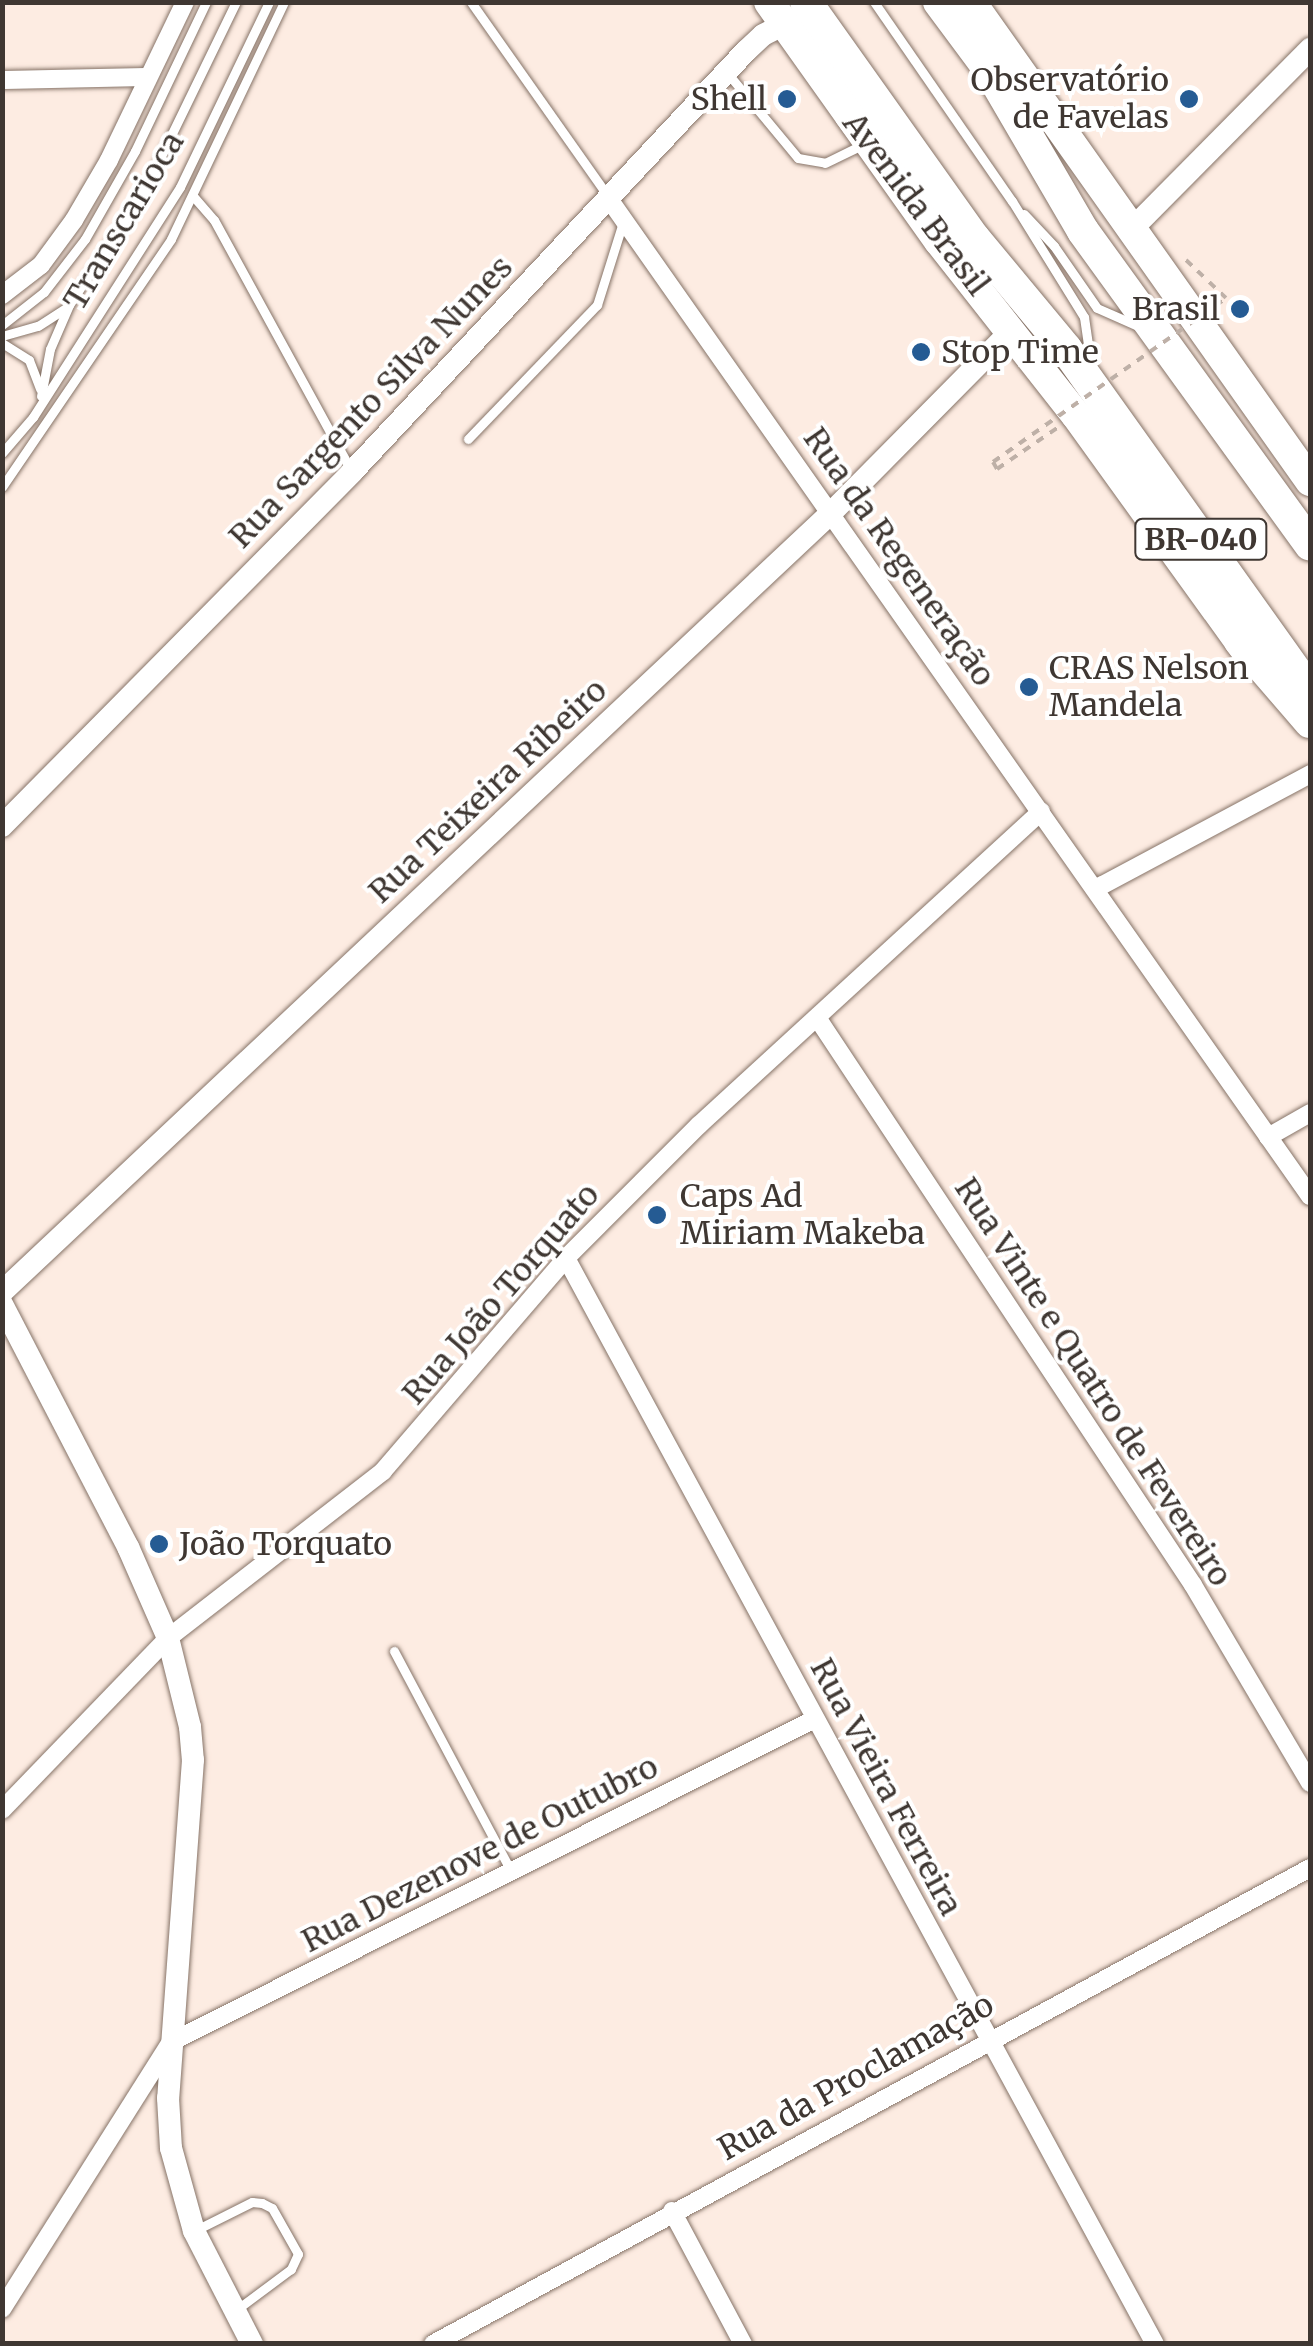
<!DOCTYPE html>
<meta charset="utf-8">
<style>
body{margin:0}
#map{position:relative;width:1313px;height:2346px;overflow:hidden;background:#fdece2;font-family:Merriweather,serif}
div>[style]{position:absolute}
.path>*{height:4px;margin-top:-2px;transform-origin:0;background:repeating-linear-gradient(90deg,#beb0a7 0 8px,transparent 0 16px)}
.roads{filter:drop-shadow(0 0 2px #867367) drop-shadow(0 0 2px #867367)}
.service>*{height:9px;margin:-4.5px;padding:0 4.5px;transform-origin:4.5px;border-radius:4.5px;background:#fff}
.minor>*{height:18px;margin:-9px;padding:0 9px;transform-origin:9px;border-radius:9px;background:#fff}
.tertiary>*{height:22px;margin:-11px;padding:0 11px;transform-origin:11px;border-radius:11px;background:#fff}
.trunk>*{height:30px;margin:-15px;padding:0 15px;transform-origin:15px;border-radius:15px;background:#fff}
.motorway>*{height:32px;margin:-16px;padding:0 16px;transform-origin:16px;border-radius:16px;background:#fff}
.path-bridge>*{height:4px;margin-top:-2px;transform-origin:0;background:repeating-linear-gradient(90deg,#beb0a7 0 8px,transparent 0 16px)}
.dots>*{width:28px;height:28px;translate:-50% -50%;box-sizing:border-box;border:5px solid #fff;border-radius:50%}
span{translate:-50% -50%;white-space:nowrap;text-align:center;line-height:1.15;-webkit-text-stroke:8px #fff;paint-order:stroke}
.shield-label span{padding:2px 8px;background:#fff;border:2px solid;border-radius:8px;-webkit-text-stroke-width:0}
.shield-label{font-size:30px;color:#3f3732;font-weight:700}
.poi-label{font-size:32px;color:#3f3732}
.right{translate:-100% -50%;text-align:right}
.left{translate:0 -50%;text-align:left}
.street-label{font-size:32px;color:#3f3732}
.frame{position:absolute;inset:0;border:5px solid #3f3732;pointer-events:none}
</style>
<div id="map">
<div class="path">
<div style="left:1186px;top:260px;width:55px;rotate:43.5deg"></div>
<div style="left:993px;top:462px;width:8px;rotate:60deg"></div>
<div style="left:997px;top:469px;width:73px;rotate:-34.3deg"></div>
</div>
<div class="roads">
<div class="service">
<div style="left:471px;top:2px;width:237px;rotate:54.8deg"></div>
<div style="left:874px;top:2px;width:242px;rotate:55.3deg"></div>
<div style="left:1012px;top:201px;width:137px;rotate:58.2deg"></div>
<div style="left:1084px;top:317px;width:49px;rotate:81.7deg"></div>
<div style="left:729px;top:75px;width:108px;rotate:50.3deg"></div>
<div style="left:798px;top:158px;width:27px;rotate:10deg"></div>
<div style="left:825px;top:163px;width:43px;rotate:-26deg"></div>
<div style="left:193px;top:196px;width:32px;rotate:49deg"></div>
<div style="left:214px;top:220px;width:285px;rotate:61.3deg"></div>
<div style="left:1024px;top:214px;width:44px;rotate:46.8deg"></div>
<div style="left:1054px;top:246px;width:75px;rotate:55.3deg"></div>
<div style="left:1097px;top:308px;width:45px;rotate:23.7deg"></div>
<div style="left:2px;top:325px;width:53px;rotate:-38.2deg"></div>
<div style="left:44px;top:292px;width:67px;rotate:-52.3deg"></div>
<div style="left:85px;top:239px;width:101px;rotate:-60.4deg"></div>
<div style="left:135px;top:151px;width:165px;rotate:-64.5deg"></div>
<div style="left:2px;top:336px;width:37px;rotate:-16deg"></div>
<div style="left:38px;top:326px;width:35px;rotate:-33deg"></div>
<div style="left:2px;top:343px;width:32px;rotate:32deg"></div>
<div style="left:29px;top:360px;width:31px;rotate:69deg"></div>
<div style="left:41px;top:396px;width:48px;rotate:-79.2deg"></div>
<div style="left:50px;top:349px;width:48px;rotate:-66.6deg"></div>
<div style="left:69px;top:305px;width:141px;rotate:-56.9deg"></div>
<div style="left:146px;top:187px;width:206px;rotate:-64.1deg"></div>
<div style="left:468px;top:439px;width:186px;rotate:-46.1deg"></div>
<div style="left:597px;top:305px;width:87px;rotate:-72.6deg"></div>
<div style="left:2px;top:453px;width:48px;rotate:-49.3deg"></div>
<div style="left:33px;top:417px;width:273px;rotate:-57.4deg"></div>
<div style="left:180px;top:187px;width:205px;rotate:-64.3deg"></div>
<div style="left:2px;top:487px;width:300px;rotate:-55.7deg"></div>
<div style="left:171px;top:239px;width:263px;rotate:-64.5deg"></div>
<div style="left:394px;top:1651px;width:249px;rotate:62deg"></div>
<div style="left:194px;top:2231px;width:65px;rotate:-26.6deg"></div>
<div style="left:252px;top:2202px;width:10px;rotate:6deg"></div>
<div style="left:262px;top:2203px;width:11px;rotate:27deg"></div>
<div style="left:272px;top:2208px;width:53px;rotate:60.5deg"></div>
<div style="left:298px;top:2254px;width:17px;rotate:115deg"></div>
<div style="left:291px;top:2269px;width:69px;rotate:143.3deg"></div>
</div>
<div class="minor">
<div style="left:2px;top:80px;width:146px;rotate:-1.2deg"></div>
<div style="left:609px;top:199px;width:1219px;rotate:54.89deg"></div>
<div style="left:2px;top:295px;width:49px;rotate:-37.6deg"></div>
<div style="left:41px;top:265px;width:56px;rotate:-53.7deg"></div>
<div style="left:74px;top:220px;width:69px;rotate:-59.7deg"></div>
<div style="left:109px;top:160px;width:175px;rotate:-64.3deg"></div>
<div style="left:1095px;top:889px;width:244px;rotate:-28.1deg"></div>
<div style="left:818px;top:1019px;width:679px;rotate:56.47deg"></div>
<div style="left:1193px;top:1585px;width:230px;rotate:59.4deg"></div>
<div style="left:1268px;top:1137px;width:48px;rotate:-29.7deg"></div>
<div style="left:566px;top:1258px;width:1235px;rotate:61.53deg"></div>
<div style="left:2px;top:1810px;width:239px;rotate:-46deg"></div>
<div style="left:168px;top:1638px;width:272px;rotate:-37.8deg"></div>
<div style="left:383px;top:1471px;width:281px;rotate:-49.3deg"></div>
<div style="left:566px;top:1258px;width:188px;rotate:-45deg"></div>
<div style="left:699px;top:1125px;width:464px;rotate:-42.5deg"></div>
<div style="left:672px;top:2211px;width:151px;rotate:61.9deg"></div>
<div style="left:2px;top:2309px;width:316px;rotate:-57.7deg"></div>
<div style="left:171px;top:2042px;width:720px;rotate:-26.64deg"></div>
<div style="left:433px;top:2344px;width:998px;rotate:-28.49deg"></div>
</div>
<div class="tertiary">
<div style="left:1131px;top:230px;width:255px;rotate:-45.3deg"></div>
<div style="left:2px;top:826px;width:498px;rotate:-45.3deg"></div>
<div style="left:352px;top:472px;width:577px;rotate:-46.9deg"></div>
<div style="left:746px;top:51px;width:23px;rotate:-43deg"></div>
<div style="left:763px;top:35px;width:25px;rotate:-27deg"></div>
<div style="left:2px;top:1292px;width:1139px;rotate:-43.22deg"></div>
<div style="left:832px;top:512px;width:256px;rotate:-45.3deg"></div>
<div style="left:2px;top:1304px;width:274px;rotate:62.6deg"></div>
<div style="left:128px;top:1547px;width:99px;rotate:66.3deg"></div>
<div style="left:168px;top:1638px;width:92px;rotate:76.1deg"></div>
<div style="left:190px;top:1727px;width:33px;rotate:85deg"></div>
<div style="left:193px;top:1760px;width:339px;rotate:94.2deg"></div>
<div style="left:168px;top:2098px;width:50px;rotate:86.6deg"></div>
<div style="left:171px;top:2148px;width:86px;rotate:74.5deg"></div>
<div style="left:194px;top:2231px;width:127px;rotate:62.8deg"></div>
</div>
<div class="trunk">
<div style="left:769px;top:2px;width:293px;rotate:54.6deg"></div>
<div style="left:939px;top:241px;width:221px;rotate:51.8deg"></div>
<div style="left:1076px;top:415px;width:301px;rotate:54.2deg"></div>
<div style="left:971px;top:2px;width:587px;rotate:54.71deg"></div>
</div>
<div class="motorway">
<div style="left:806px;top:2px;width:290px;rotate:54.6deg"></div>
<div style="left:974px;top:238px;width:144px;rotate:50.3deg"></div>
<div style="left:1066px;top:349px;width:420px;rotate:54.5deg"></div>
<div style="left:939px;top:2px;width:79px;rotate:53.3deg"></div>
<div style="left:986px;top:65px;width:192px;rotate:59.7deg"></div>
<div style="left:1083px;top:231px;width:387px;rotate:54.1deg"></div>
<div style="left:1240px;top:641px;width:107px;rotate:49.2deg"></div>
</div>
</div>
<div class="path-bridge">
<div style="left:993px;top:462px;width:285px;rotate:-35.1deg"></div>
</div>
<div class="dots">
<div style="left:787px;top:99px;background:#255b93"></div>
<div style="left:1189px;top:99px;background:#255b93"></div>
<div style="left:1240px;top:309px;background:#255b93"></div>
<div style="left:921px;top:352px;background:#255b93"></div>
<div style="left:1029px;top:687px;background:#255b93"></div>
<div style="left:657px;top:1215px;background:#255b93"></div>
<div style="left:159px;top:1544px;background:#255b93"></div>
</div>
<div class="shield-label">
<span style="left:1201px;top:539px">BR-040</span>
</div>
<div class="poi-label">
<span class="right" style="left:1169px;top:99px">Observatório<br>de Favelas</span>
<span class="right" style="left:767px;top:99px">Shell</span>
<span class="right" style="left:1220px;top:309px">Brasil</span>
<span class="left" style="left:941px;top:352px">Stop Time</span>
<span class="left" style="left:1049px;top:687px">CRAS Nelson<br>Mandela</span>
<span class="left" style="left:680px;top:1215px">Caps Ad<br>Miriam Makeba</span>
<span class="left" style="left:179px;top:1544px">João Torquato</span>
</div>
<div class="street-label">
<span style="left:916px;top:204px;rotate:53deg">Avenida Brasil</span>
<span style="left:124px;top:221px;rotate:-59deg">Transcarioca</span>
<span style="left:371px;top:402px;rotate:-46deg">Rua Sargento Silva Nunes</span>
<span style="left:899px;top:557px;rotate:55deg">Rua da Regeneração</span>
<span style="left:488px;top:791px;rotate:-43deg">Rua Teixeira Ribeiro</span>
<span style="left:501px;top:1294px;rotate:-49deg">Rua João Torquato</span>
<span style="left:1093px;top:1382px;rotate:57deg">Rua Vinte e Quatro de Fevereiro</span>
<span style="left:886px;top:1787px;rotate:62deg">Rua Vieira Ferreira</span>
<span style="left:480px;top:1854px;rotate:-27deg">Rua Dezenove de Outubro</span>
<span style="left:856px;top:2077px;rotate:-29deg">Rua da Proclamação</span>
</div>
<div class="frame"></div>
</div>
